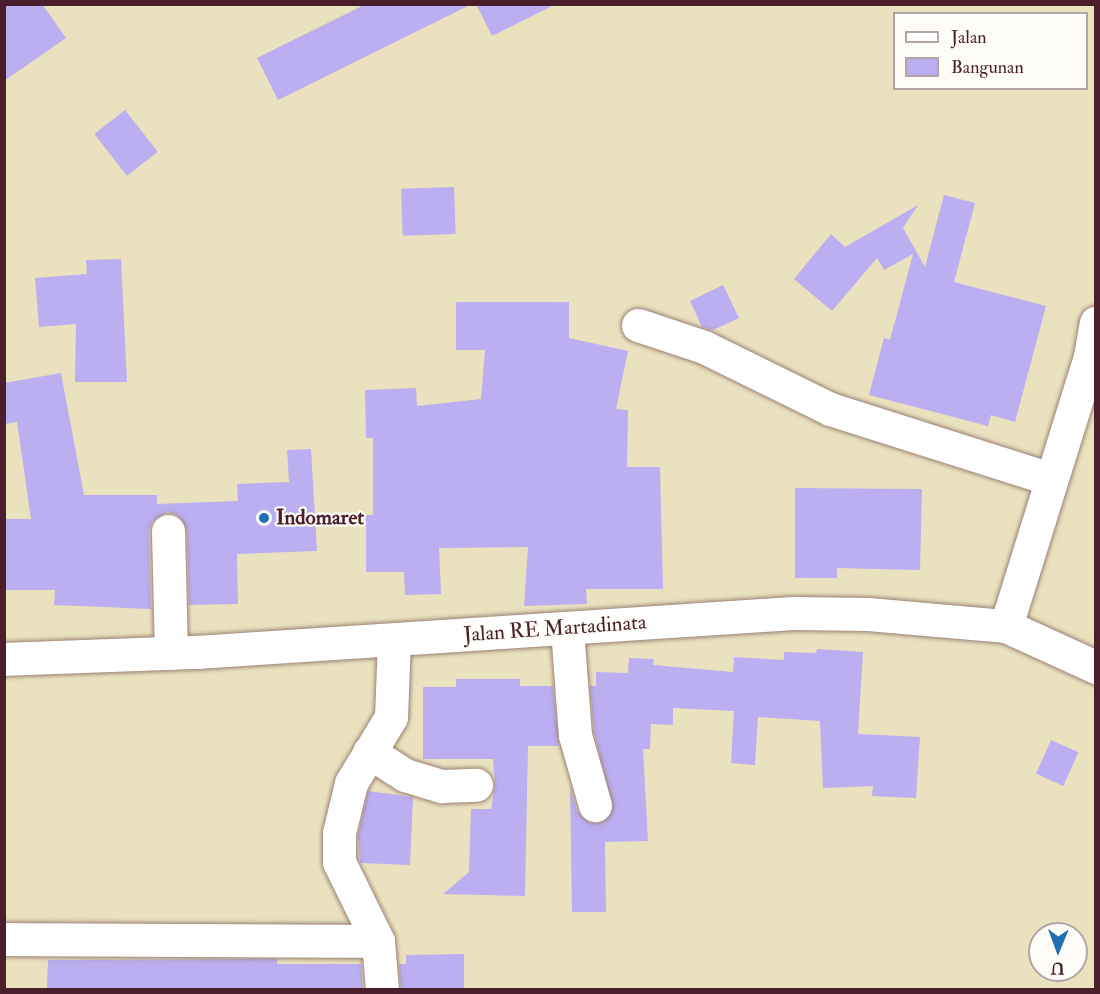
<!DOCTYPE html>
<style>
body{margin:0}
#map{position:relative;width:1100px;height:994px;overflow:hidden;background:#eae2bf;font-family:"IM FELL Double Pica",serif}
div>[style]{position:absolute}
.building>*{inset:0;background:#bbaef1;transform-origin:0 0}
.roads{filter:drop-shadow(0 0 2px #9a8075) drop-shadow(0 0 2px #9a8075)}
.street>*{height:33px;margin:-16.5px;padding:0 16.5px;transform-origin:16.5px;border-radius:16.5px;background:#fff}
.highway>*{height:33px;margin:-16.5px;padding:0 16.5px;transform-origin:16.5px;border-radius:16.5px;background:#fff}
.dots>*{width:16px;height:16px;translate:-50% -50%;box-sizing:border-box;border:3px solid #fdfcf7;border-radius:50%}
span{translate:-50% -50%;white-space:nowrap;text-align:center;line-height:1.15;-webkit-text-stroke:4.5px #fdfcf7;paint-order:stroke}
.poi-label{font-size:21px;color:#4a1f2b;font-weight:700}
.left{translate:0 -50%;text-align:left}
.street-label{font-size:21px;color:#4a1f2b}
.frame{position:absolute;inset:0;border:6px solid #4a1f2b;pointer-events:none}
.legend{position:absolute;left:893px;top:12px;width:195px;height:78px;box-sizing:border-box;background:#fdfcf7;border:2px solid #b5a4a5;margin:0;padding:8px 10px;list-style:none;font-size:18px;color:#4a1f2b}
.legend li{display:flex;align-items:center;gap:12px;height:30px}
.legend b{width:30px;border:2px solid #b5a4a5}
.north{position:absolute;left:1028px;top:922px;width:60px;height:60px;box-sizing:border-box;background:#fdfcf7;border:2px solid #b5a4a5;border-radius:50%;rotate:181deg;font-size:16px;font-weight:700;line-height:24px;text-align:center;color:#4a1f2b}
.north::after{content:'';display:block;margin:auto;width:21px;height:27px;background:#1f6fb2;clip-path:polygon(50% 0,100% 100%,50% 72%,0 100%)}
</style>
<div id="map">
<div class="building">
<div style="clip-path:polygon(4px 4px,42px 4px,66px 38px,4px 81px)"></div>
<div style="clip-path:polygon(366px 4px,472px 4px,278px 100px,257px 58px)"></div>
<div style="clip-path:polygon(476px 4px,556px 4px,492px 36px)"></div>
<div style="left:125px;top:110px;width:53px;height:39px;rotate:52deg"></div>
<div style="left:454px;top:187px;width:47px;height:53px;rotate:88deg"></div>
<div style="clip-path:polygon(944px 195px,975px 203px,954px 282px,1046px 306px,1015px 422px,991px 415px,988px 426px,869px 395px,884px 338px,890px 340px,913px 254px,884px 270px,877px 258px,832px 311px,794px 279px,831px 234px,845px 247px,918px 205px,903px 228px,925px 267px)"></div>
<div style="clip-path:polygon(121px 259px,127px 382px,75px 382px,76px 324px,39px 327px,35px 278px,87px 274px,86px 260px)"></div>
<div style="clip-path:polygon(723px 285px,739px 318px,713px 330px,702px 327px,690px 301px)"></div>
<div style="clip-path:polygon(456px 302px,569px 302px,569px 338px,628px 351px,616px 409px,628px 410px,627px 467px,660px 467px,663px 589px,586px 589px,587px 604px,524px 606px,528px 547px,439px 548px,441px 594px,405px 595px,404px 572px,366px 572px,366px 515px,373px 515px,373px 438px,366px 438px,365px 390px,416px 388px,417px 406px,481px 399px,485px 350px,456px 350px)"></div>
<div style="clip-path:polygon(61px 373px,84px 495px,157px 495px,157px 504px,238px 501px,237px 484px,289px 482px,287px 450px,311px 449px,317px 551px,237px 554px,238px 604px,189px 605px,187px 530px,177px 515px,167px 512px,152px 522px,149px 531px,151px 609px,54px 605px,55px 590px,4px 590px,4px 519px,31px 519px,17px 422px,4px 424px,4px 383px)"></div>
<div style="clip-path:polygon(795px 488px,922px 489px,920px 570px,837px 568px,837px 578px,795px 578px)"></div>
<div style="clip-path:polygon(817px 649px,863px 652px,858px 734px,920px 737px,916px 798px,872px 796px,873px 786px,823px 788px,820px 721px,758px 717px,755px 765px,731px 763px,734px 711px,673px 708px,673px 725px,651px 724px,650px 749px,643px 749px,648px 841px,605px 842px,606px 912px,572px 912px,570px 786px,577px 811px,590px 823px,601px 823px,613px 809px,594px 732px,590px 686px,596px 686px,596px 672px,628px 673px,629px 658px,654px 659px,653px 665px,733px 672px,734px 657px,784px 660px,784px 652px,816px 653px)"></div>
<div style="clip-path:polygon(456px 679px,520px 679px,520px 686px,553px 686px,559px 746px,528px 746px,525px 896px,443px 894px,469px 872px,471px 809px,491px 809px,495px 785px,493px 759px,423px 759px,423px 687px,456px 687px)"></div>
<div style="left:1051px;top:740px;width:30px;height:37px;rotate:24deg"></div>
<div style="clip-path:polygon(368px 791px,413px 797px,410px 865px,360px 863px,358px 835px)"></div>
<div style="clip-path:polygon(464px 954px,464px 990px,401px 990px,399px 964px,406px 964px,406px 955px)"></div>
<div style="clip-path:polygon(277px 959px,277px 964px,361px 964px,363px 990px,47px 990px,48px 960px)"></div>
</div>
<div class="roads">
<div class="street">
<div style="left:638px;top:325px;width:70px;rotate:18.4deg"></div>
<div style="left:704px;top:347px;width:140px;rotate:26.2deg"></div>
<div style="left:830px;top:409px;width:232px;rotate:17.6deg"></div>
<div style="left:168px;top:531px;width:122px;rotate:88.6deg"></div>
<div style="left:1006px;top:626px;width:283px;rotate:-72.7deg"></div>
<div style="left:1090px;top:356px;width:34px;rotate:-80deg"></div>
<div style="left:567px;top:629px;width:106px;rotate:85.7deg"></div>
<div style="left:575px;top:735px;width:73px;rotate:74.1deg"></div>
<div style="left:369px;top:752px;width:43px;rotate:32.6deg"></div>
<div style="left:405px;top:775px;width:39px;rotate:17deg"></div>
<div style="left:442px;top:786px;width:34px;rotate:-2deg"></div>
<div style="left:4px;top:939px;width:374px;rotate:0.3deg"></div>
<div style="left:378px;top:941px;width:49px;rotate:85.3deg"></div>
<div style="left:378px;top:941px;width:88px;rotate:-116.3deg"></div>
<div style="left:339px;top:862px;width:29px;rotate:-90deg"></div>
<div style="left:339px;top:833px;width:51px;rotate:-76.5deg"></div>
<div style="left:351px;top:783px;width:77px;rotate:-58.8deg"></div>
<div style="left:391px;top:717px;width:77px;rotate:-87.8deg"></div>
</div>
<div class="highway">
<div style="left:4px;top:659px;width:192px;rotate:-2.1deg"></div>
<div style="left:196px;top:652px;width:598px;rotate:-3.74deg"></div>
<div style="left:793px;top:613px;width:75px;rotate:0.8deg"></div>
<div style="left:868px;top:614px;width:139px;rotate:5deg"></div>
<div style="left:1006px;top:626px;width:99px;rotate:24.5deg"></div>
</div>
</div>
<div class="dots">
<div style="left:264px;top:518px;background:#1f6fb2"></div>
</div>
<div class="poi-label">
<span class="left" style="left:276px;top:518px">Indomaret</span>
</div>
<div class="street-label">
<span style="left:555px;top:629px;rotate:-4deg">Jalan RE Martadinata</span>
</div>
<div class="frame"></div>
<ul class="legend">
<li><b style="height:8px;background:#fff"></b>Jalan</li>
<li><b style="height:16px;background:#bbaef1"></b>Bangunan</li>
</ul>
<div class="north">U</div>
</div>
